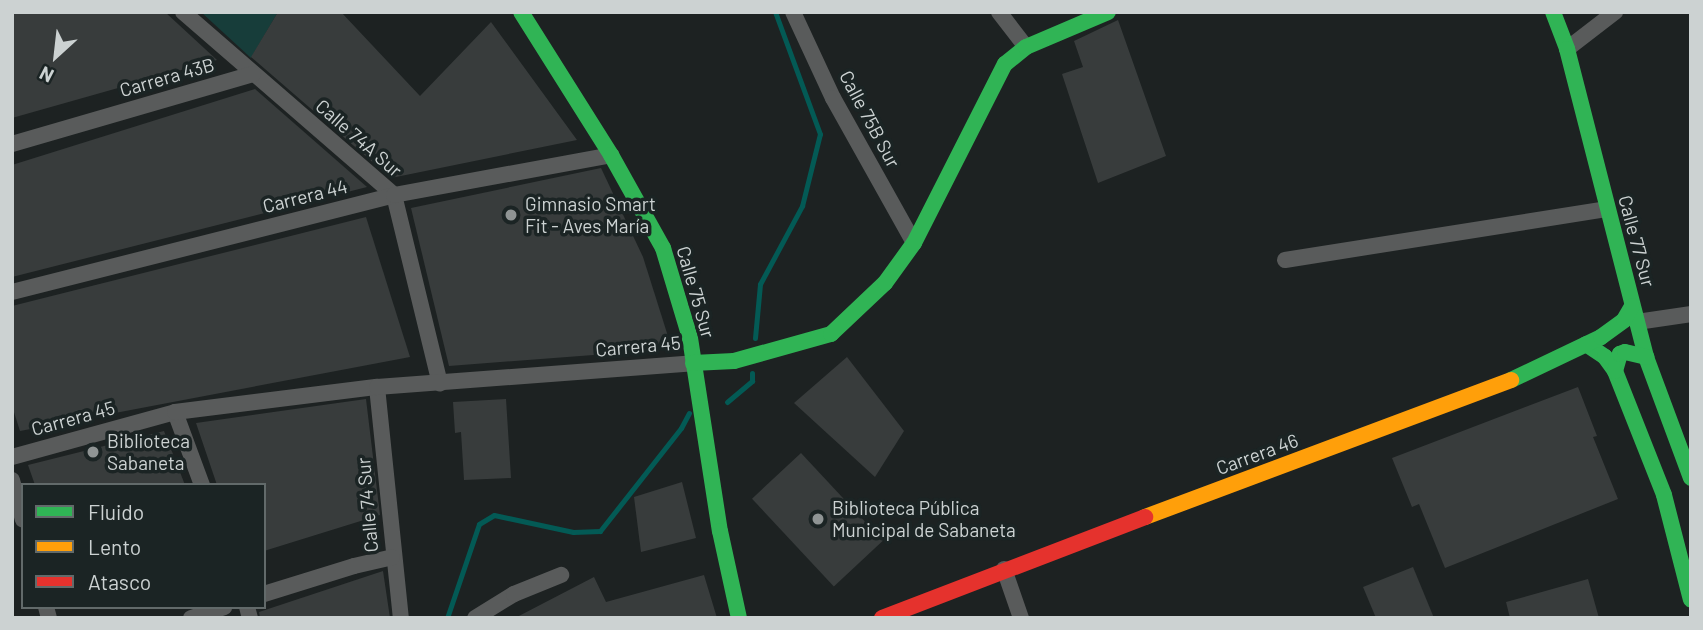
<!DOCTYPE html>
<meta charset="utf-8">
<style>
body{margin:0}
#map{position:relative;width:1703px;height:630px;overflow:hidden;background:#1d2222;font-family:Barlow,sans-serif}
div>[style]{position:absolute}
.green>*{inset:0;background:#173d3a}
.stream>*{height:5px;margin:-2.5px;padding:0 2.5px;transform-origin:2.5px;border-radius:2.5px;background:#035a55}
.building>*{inset:0;background:#383c3c;transform-origin:0 0}
.street>*{height:16px;margin:-8px;padding:0 8px;transform-origin:8px;border-radius:8px;background:#595b5b}
.fast>*{height:16px;margin:-8px;padding:0 8px;transform-origin:8px;border-radius:8px;background:#30b455}
.slow>*{height:16px;margin:-8px;padding:0 8px;transform-origin:8px;border-radius:8px;background:#ff9f0a}
.jam>*{height:16px;margin:-8px;padding:0 8px;transform-origin:8px;border-radius:8px;background:#e5322d}
.dots>*{width:19px;height:19px;translate:-50% -50%;box-sizing:border-box;border:4px solid #1b2424;border-radius:50%}
span{translate:-50% -50%;white-space:nowrap;text-align:center;line-height:1.15;-webkit-text-stroke:7px #1b2424;paint-order:stroke}
.street-label{font-size:19px;color:#ccd2d2}
.poi-label{font-size:19px;color:#ccd2d2}
.left{translate:0 -50%;text-align:left}
.frame{position:absolute;inset:0;border:14px solid #ccd2d2;pointer-events:none}
.legend{position:absolute;left:21px;top:483px;width:245px;height:126px;box-sizing:border-box;background:#1b2424;border:2px solid #626a6a;margin:0;padding:9px 12px;list-style:none;font-size:21px;color:#ccd2d2}
.legend li{display:flex;align-items:center;gap:14px;height:35px}
.legend b{width:35px;border:2px solid #626a6a}
.north{position:absolute;left:21px;top:21px;width:70px;height:70px;-webkit-text-stroke:5px #1b2424;paint-order:stroke;rotate:207deg;font-size:19px;font-weight:700;line-height:28px;text-align:center;color:#ccd2d2}
.north::after{content:'';display:block;margin:auto;width:24px;height:32px;background:#ccd2d2;clip-path:polygon(50% 0,100% 100%,50% 72%,0 100%)}
</style>
<div id="map">
<div class="green">
<div style="clip-path:polygon(201px 12px,278px 12px,251px 58px)"></div>
</div>
<div class="stream">
<div style="left:755px;top:338px;width:54px;rotate:-84.7deg"></div>
<div style="left:760px;top:284px;width:89px;rotate:-61.7deg"></div>
<div style="left:802px;top:206px;width:74px;rotate:-76deg"></div>
<div style="left:820px;top:134px;width:130px;rotate:-110.2deg"></div>
<div style="left:727px;top:402px;width:33px;rotate:-40deg"></div>
<div style="left:752px;top:381px;width:8px;rotate:-90deg"></div>
<div style="left:447px;top:618px;width:99px;rotate:-71.2deg"></div>
<div style="left:479px;top:524px;width:17px;rotate:-31deg"></div>
<div style="left:494px;top:515px;width:81px;rotate:12.1deg"></div>
<div style="left:573px;top:532px;width:27px;rotate:-2deg"></div>
<div style="left:600px;top:531px;width:131px;rotate:-51.8deg"></div>
<div style="left:681px;top:428px;width:17px;rotate:-62deg"></div>
</div>
<div class="building">
<div style="clip-path:polygon(12px 12px,165px 12px,217px 60px,12px 118px)"></div>
<div style="clip-path:polygon(278px 12px,341px 12px,420px 96px,491px 22px,577px 140px,391px 178px,251px 57px)"></div>
<div style="clip-path:polygon(1118px 20px,1166px 156px,1098px 183px,1062px 74px,1083px 67px,1074px 41px)"></div>
<div style="clip-path:polygon(255px 89px,367px 187px,12px 277px,12px 165px)"></div>
<div style="clip-path:polygon(601px 168px,643px 257px,672px 349px,449px 366px,411px 208px)"></div>
<div style="clip-path:polygon(366px 217px,410px 357px,20px 431px,12px 406px,12px 306px)"></div>
<div style="clip-path:polygon(847px 357px,904px 431px,875px 477px,794px 403px)"></div>
<div style="clip-path:polygon(1578px 387px,1597px 436px,1593px 437px,1618px 499px,1445px 568px,1419px 504px,1412px 507px,1392px 458px)"></div>
<div style="clip-path:polygon(366px 399px,380px 515px,264px 551px,264px 485px,217px 485px,196px 423px)"></div>
<div style="clip-path:polygon(506px 399px,511px 478px,464px 480px,461px 432px,455px 433px,453px 402px)"></div>
<div style="clip-path:polygon(164px 431px,185px 485px,35px 485px,28px 465px)"></div>
<div style="left:801px;top:453px;width:120px;height:67px;rotate:47deg"></div>
<div style="clip-path:polygon(682px 482px,696px 538px,641px 552px,634px 497px)"></div>
<div style="clip-path:polygon(1413px 567px,1434px 618px,1376px 618px,1363px 587px)"></div>
<div style="clip-path:polygon(383px 571px,390px 618px,260px 618px,259px 612px)"></div>
<div style="clip-path:polygon(704px 575px,717px 618px,515px 618px,594px 577px,606px 602px)"></div>
<div style="clip-path:polygon(1588px 579px,1599px 618px,1510px 618px,1506px 602px)"></div>
</div>
<div class="street">
<div style="left:183px;top:12px;width:279px;rotate:40.9deg"></div>
<div style="left:394px;top:195px;width:194px;rotate:76.3deg"></div>
<div style="left:793px;top:12px;width:95px;rotate:65.1deg"></div>
<div style="left:833px;top:98px;width:166px;rotate:60.8deg"></div>
<div style="left:999px;top:12px;width:44px;rotate:52.4deg"></div>
<div style="left:1567px;top:49px;width:61px;rotate:-37.6deg"></div>
<div style="left:12px;top:144px;width:251px;rotate:-16.2deg"></div>
<div style="left:1285px;top:260px;width:325px;rotate:-9deg"></div>
<div style="left:12px;top:292px;width:394px;rotate:-14.2deg"></div>
<div style="left:394px;top:195px;width:221px;rotate:-10.4deg"></div>
<div style="left:1637px;top:322px;width:55px;rotate:-8.4deg"></div>
<div style="left:377px;top:387px;width:232px;rotate:84.1deg"></div>
<div style="left:175px;top:412px;width:78px;rotate:69.7deg"></div>
<div style="left:12px;top:457px;width:169px;rotate:-15.4deg"></div>
<div style="left:175px;top:412px;width:204px;rotate:-7.1deg"></div>
<div style="left:377px;top:387px;width:317px;rotate:-4.3deg"></div>
<div style="left:12px;top:480px;width:41px;rotate:74.6deg"></div>
<div style="left:1004px;top:569px;width:52px;rotate:70.9deg"></div>
<div style="left:264px;top:594px;width:94px;rotate:-17.3deg"></div>
<div style="left:354px;top:566px;width:39px;rotate:-13deg"></div>
<div style="left:46px;top:607px;width:11px;rotate:75deg"></div>
<div style="left:247px;top:607px;width:11px;rotate:75deg"></div>
<div style="left:191px;top:618px;width:35px;rotate:-18deg"></div>
<div style="left:475px;top:618px;width:46px;rotate:-31.6deg"></div>
<div style="left:514px;top:594px;width:51px;rotate:-22deg"></div>
</div>
<div class="fast">
<div style="left:521px;top:12px;width:169px;rotate:57.8deg"></div>
<div style="left:611px;top:155px;width:107px;rotate:60.8deg"></div>
<div style="left:663px;top:248px;width:94px;rotate:73.3deg"></div>
<div style="left:690px;top:338px;width:195px;rotate:81.2deg"></div>
<div style="left:720px;top:531px;width:89px;rotate:77.7deg"></div>
<div style="left:1553px;top:12px;width:40px;rotate:69deg"></div>
<div style="left:1567px;top:49px;width:318px;rotate:75.6deg"></div>
<div style="left:1646px;top:357px;width:129px;rotate:69.6deg"></div>
<div style="left:1586px;top:344px;width:23px;rotate:34deg"></div>
<div style="left:1605px;top:357px;width:17px;rotate:54deg"></div>
<div style="left:1615px;top:371px;width:133px;rotate:68.4deg"></div>
<div style="left:1664px;top:495px;width:108px;rotate:75.6deg"></div>
<div style="left:693px;top:363px;width:41px;rotate:-2.8deg"></div>
<div style="left:734px;top:361px;width:101px;rotate:-15.6deg"></div>
<div style="left:831px;top:334px;width:74px;rotate:-43.4deg"></div>
<div style="left:885px;top:283px;width:49px;rotate:-54.1deg"></div>
<div style="left:914px;top:243px;width:201px;rotate:-63.1deg"></div>
<div style="left:1005px;top:64px;width:27px;rotate:-39deg"></div>
<div style="left:1026px;top:47px;width:89px;rotate:-23.1deg"></div>
<div style="left:1615px;top:371px;width:18px;rotate:-74deg"></div>
<div style="left:1620px;top:354px;width:5px;rotate:-22deg"></div>
<div style="left:1625px;top:352px;width:22px;rotate:13deg"></div>
<div style="left:1511px;top:380px;width:100px;rotate:-25.5deg"></div>
<div style="left:1601px;top:337px;width:29px;rotate:-36deg"></div>
<div style="left:1624px;top:320px;width:16px;rotate:-60deg"></div>
</div>
<div class="slow">
<div style="left:1145px;top:517px;width:391px;rotate:-20.5deg"></div>
</div>
<div class="jam">
<div style="left:882px;top:618px;width:282px;rotate:-21deg"></div>
</div>
<div class="dots">
<div style="left:511px;top:215px;background:#8f9494"></div>
<div style="left:93px;top:452px;background:#8f9494"></div>
<div style="left:818px;top:519px;background:#8f9494"></div>
</div>
<div class="street-label">
<span style="left:167px;top:77px;rotate:-16deg">Carrera 43B</span>
<span style="left:870px;top:119px;rotate:62deg">Calle 75B Sur</span>
<span style="left:359px;top:138px;rotate:41deg">Calle 74A Sur</span>
<span style="left:305px;top:196px;rotate:-14deg">Carrera 44</span>
<span style="left:1637px;top:241px;rotate:75deg">Calle 77 Sur</span>
<span style="left:696px;top:292px;rotate:74deg">Calle 75 Sur</span>
<span style="left:638px;top:346px;rotate:-5deg">Carrera 45</span>
<span style="left:73px;top:418px;rotate:-15deg">Carrera 45</span>
<span style="left:1257px;top:454px;rotate:-20deg">Carrera 46</span>
<span style="left:367px;top:505px;rotate:-95deg">Calle 74 Sur</span>
</div>
<div class="poi-label">
<span class="left" style="left:525px;top:215px">Gimnasio Smart<br>Fit - Aves María</span>
<span class="left" style="left:107px;top:452px">Biblioteca<br>Sabaneta</span>
<span class="left" style="left:832px;top:519px">Biblioteca Pública<br>Municipal de Sabaneta</span>
</div>
<div class="frame"></div>
<ul class="legend">
<li><b style="height:9px;background:#30b455"></b>Fluido</li>
<li><b style="height:9px;background:#ff9f0a"></b>Lento</li>
<li><b style="height:9px;background:#e5322d"></b>Atasco</li>
</ul>
<div class="north">N</div>
</div>
